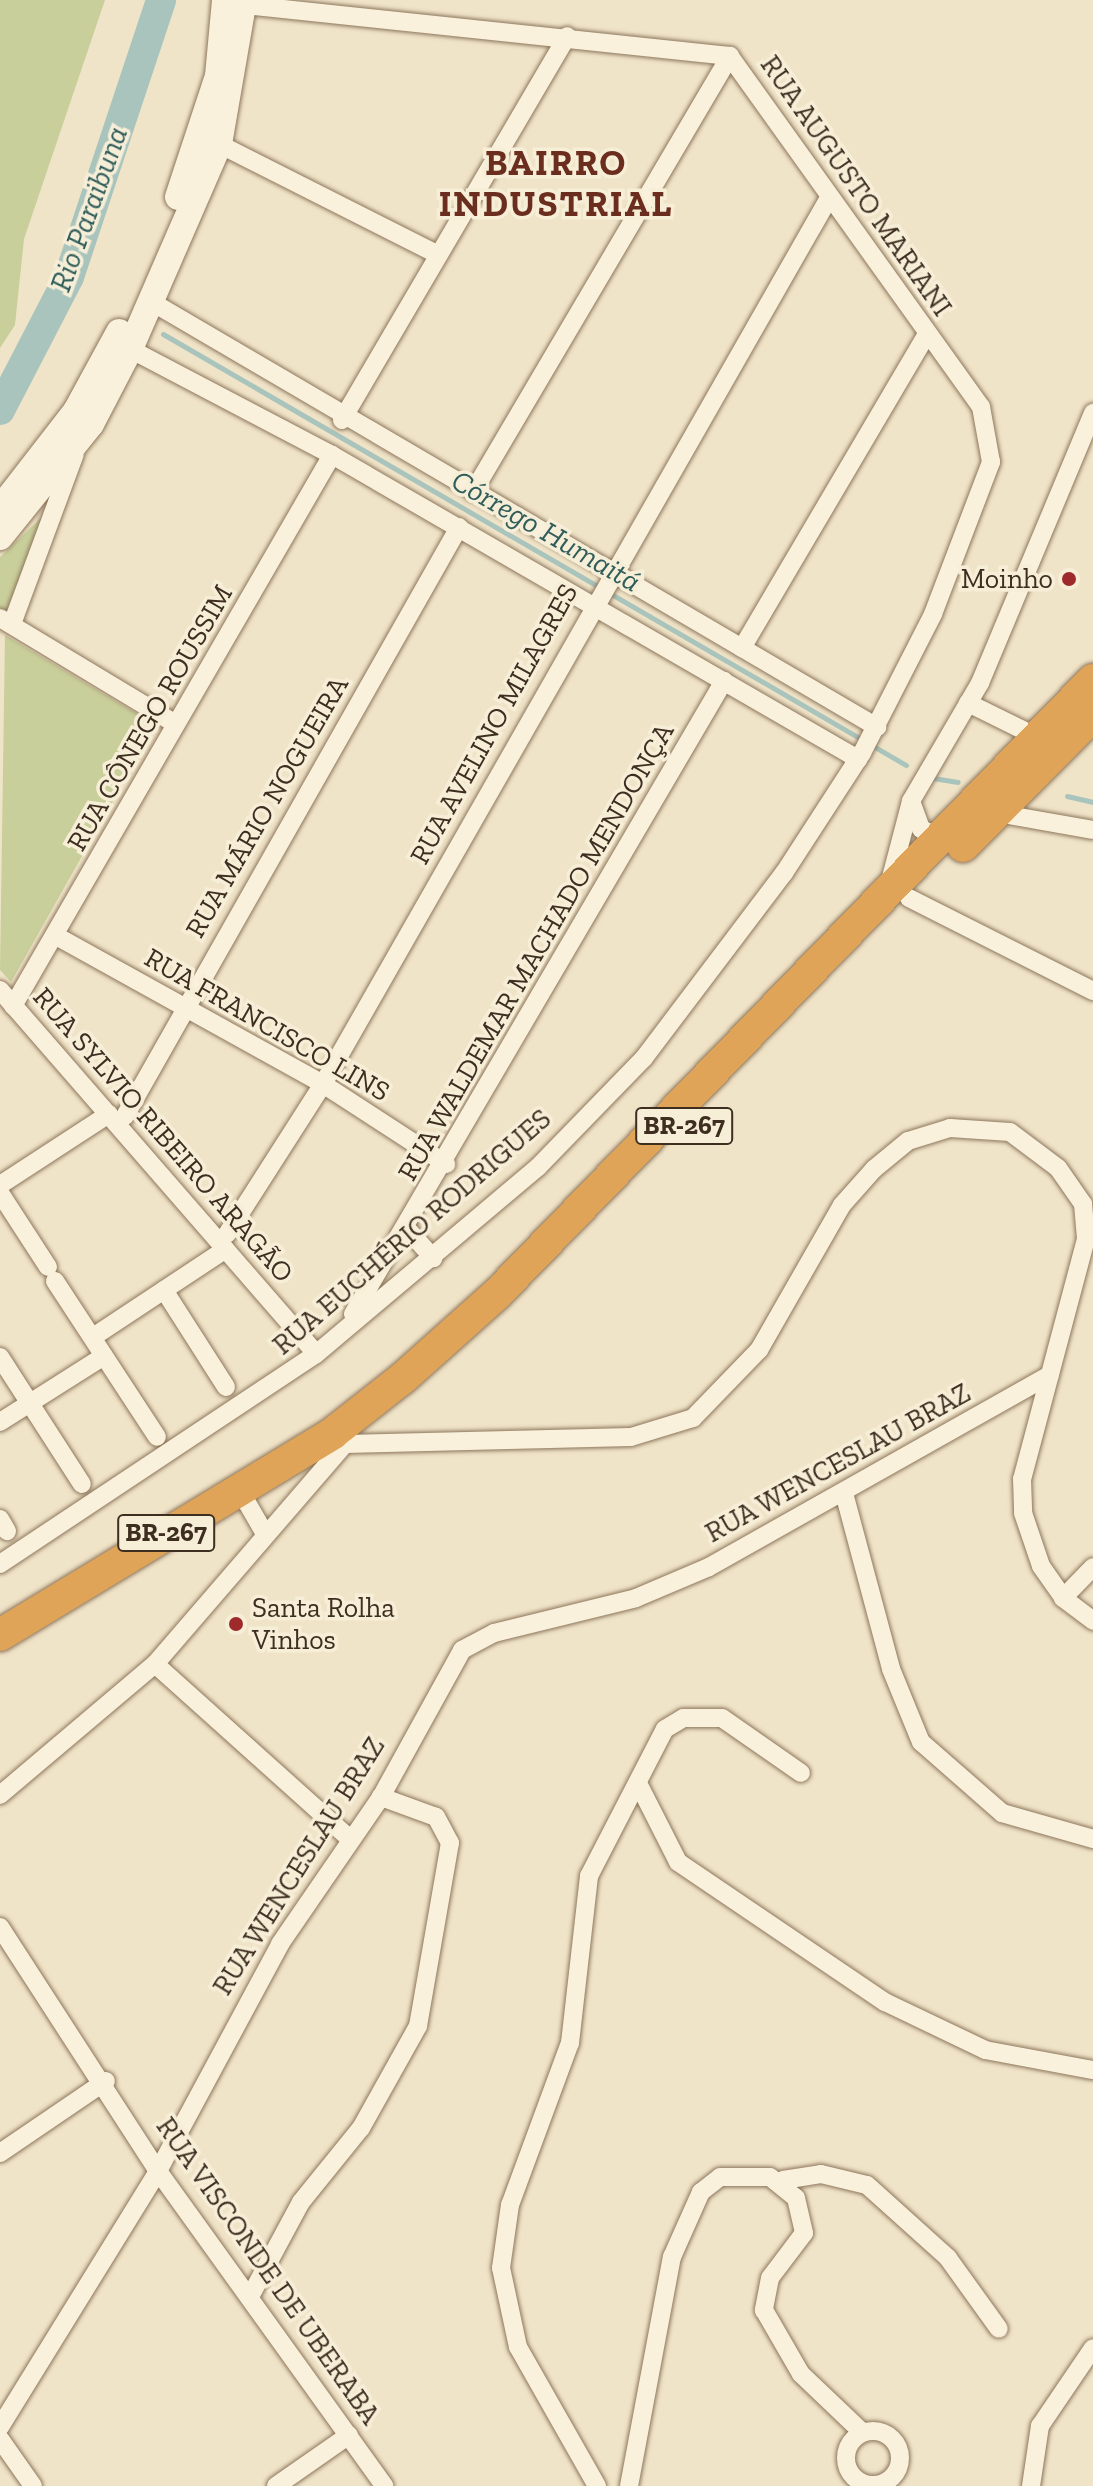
<!DOCTYPE html>
<meta charset="utf-8">
<style>
body{margin:0}
#map{position:relative;width:1093px;height:2486px;overflow:hidden;background:#f0e4c8;font-family:"Zilla Slab",serif}
div>[style]{position:absolute}
.green>*{inset:0;background:#c9cf9b}
.stream>*{height:5px;margin:-2.5px;padding:0 2.5px;transform-origin:2.5px;border-radius:2.5px;background:#a9c4bc}
.river>*{height:30px;margin:-15px;padding:0 15px;transform-origin:15px;border-radius:15px;background:#a9c4bc}
.roads{filter:drop-shadow(0 0 2px #8d765c) drop-shadow(0 0 2px #8d765c)}
.street>*{height:18px;margin:-9px;padding:0 9px;transform-origin:9px;border-radius:9px;background:#faf1dc}
.street>.ring{margin:-9px;padding:0;box-sizing:content-box;background:none;border:18px solid #faf1dc;border-radius:50%}
.secondary>*{height:26px;margin:-13px;padding:0 13px;transform-origin:13px;border-radius:13px;background:#faf1dc}
.highway>*{height:32px;margin:-16px;padding:0 16px;transform-origin:16px;border-radius:16px;background:#e0a458}
.dots>*{width:22px;height:22px;translate:-50% -50%;box-sizing:border-box;border:4px solid #f7eed8;border-radius:50%}
span{translate:-50% -50%;white-space:nowrap;text-align:center;line-height:1.15;-webkit-text-stroke:7px #f7eed8;paint-order:stroke}
.shield-label span{padding:2px 6px;background:#f7eed8;border:2px solid;border-radius:6px;-webkit-text-stroke-width:0}
.shield-label{font-size:26px;color:#3d2e20;font-weight:700}
.street-label{font-size:28px;color:#3d2e20}
.poi-label{font-size:28px;color:#3d2e20}
.right{translate:-100% -50%;text-align:right}
.left{translate:0 -50%;text-align:left}
.water-label{font-size:30px;color:#2f5d5a;font-style:italic}
.district-label{font-size:36px;color:#6b2e1e;font-weight:700;letter-spacing:2px}
</style>
<div id="map">
<div class="green">
<div style="clip-path:polygon(0 0,105px 0,24px 239px,15px 325px,0 348px)"></div>
<div style="clip-path:polygon(44px 515px,10px 618px,0 611px,0 557px)"></div>
<div style="clip-path:polygon(5px 635px,156px 725px,11px 982px,0 970px)"></div>
</div>
<div class="stream">
<div style="left:163px;top:334px;width:859px;rotate:30.12deg"></div>
<div style="left:933px;top:778px;width:25px;rotate:9deg"></div>
<div style="left:1067px;top:796px;width:27px;rotate:13deg"></div>
</div>
<div class="river">
<div style="left:0;top:410px;width:150px;rotate:-62.6deg"></div>
<div style="left:69px;top:277px;width:292px;rotate:-71.6deg"></div>
</div>
<div class="roads">
<div class="street">
<div style="left:219px;top:144px;width:246px;rotate:26.8deg"></div>
<div style="left:150px;top:301px;width:843px;rotate:30.37deg"></div>
<div style="left:130px;top:349px;width:228px;rotate:27.7deg"></div>
<div style="left:332px;top:455px;width:608px;rotate:30.03deg"></div>
<div style="left:342px;top:420px;width:445px;rotate:-59.6deg"></div>
<div style="left:473px;top:492px;width:506px;rotate:-59.48deg"></div>
<div style="left:0;top:618px;width:203px;rotate:31.1deg"></div>
<div style="left:12px;top:624px;width:181px;rotate:-69.7deg"></div>
<div style="left:742px;top:648px;width:362px;rotate:-59.5deg"></div>
<div style="left:968px;top:703px;width:79px;rotate:26.2deg"></div>
<div style="left:911px;top:801px;width:30px;rotate:70deg"></div>
<div style="left:921px;top:829px;width:27px;rotate:24deg"></div>
<div style="left:997px;top:813px;width:97px;rotate:10deg"></div>
<div style="left:889px;top:885px;width:87px;rotate:-75.3deg"></div>
<div style="left:911px;top:801px;width:137px;rotate:-59.7deg"></div>
<div style="left:980px;top:683px;width:293px;rotate:-67.3deg"></div>
<div style="left:909px;top:898px;width:206px;rotate:26.8deg"></div>
<div style="left:58px;top:937px;width:303px;rotate:29deg"></div>
<div style="left:323px;top:1084px;width:147px;rotate:33deg"></div>
<div style="left:0;top:990px;width:482px;rotate:49deg"></div>
<div style="left:13px;top:1006px;width:637px;rotate:-59.93deg"></div>
<div style="left:125px;top:1116px;width:677px;rotate:-60.44deg"></div>
<div style="left:0;top:1185px;width:130px;rotate:-33.1deg"></div>
<div style="left:0;top:1193px;width:88px;rotate:57deg"></div>
<div style="left:408px;top:1230px;width:38px;rotate:48deg"></div>
<div style="left:227px;top:1234px;width:178px;rotate:-57.4deg"></div>
<div style="left:323px;top:1084px;width:1020px;rotate:-60.27deg"></div>
<div style="left:55px;top:1281px;width:186px;rotate:56.8deg"></div>
<div style="left:164px;top:1290px;width:115px;rotate:57.4deg"></div>
<div style="left:353px;top:1314px;width:734px;rotate:-59.63deg"></div>
<div style="left:93px;top:1337px;width:159px;rotate:-33.5deg"></div>
<div style="left:0;top:1357px;width:151px;rotate:57.2deg"></div>
<div style="left:0;top:1422px;width:123px;rotate:-32.4deg"></div>
<div style="left:844px;top:1493px;width:182px;rotate:75deg"></div>
<div style="left:891px;top:1669px;width:79px;rotate:67.7deg"></div>
<div style="left:921px;top:1742px;width:108px;rotate:41.2deg"></div>
<div style="left:1002px;top:1813px;width:95px;rotate:15.9deg"></div>
<div style="left:246px;top:1501px;width:36px;rotate:60deg"></div>
<div style="left:0;top:1519px;width:14px;rotate:60deg"></div>
<div style="left:0;top:1564px;width:379px;rotate:-33.6deg"></div>
<div style="left:316px;top:1354px;width:290px;rotate:-40.1deg"></div>
<div style="left:538px;top:1167px;width:152px;rotate:-45.8deg"></div>
<div style="left:644px;top:1058px;width:232px;rotate:-52.9deg"></div>
<div style="left:784px;top:873px;width:143px;rotate:-57deg"></div>
<div style="left:862px;top:753px;width:156px;rotate:-62.9deg"></div>
<div style="left:933px;top:614px;width:163px;rotate:-69.1deg"></div>
<div style="left:991px;top:462px;width:56px;rotate:-100.3deg"></div>
<div style="left:981px;top:407px;width:432px;rotate:-125.6deg"></div>
<div style="left:730px;top:56px;width:488px;rotate:-174deg"></div>
<div style="left:1063px;top:1598px;width:43px;rotate:-45.9deg"></div>
<div style="left:155px;top:1664px;width:261px;rotate:41.9deg"></div>
<div style="left:640px;top:1787px;width:84px;rotate:63.1deg"></div>
<div style="left:678px;top:1862px;width:250px;rotate:34.1deg"></div>
<div style="left:885px;top:2002px;width:111px;rotate:25.6deg"></div>
<div style="left:985px;top:2050px;width:110px;rotate:10.5deg"></div>
<div style="left:0;top:1795px;width:203px;rotate:-40.2deg"></div>
<div style="left:155px;top:1664px;width:291px;rotate:-49.2deg"></div>
<div style="left:345px;top:1444px;width:286px;rotate:-1.4deg"></div>
<div style="left:631px;top:1437px;width:65px;rotate:-17deg"></div>
<div style="left:693px;top:1418px;width:95px;rotate:-45.9deg"></div>
<div style="left:759px;top:1350px;width:167px;rotate:-60.2deg"></div>
<div style="left:842px;top:1205px;width:48px;rotate:-48.4deg"></div>
<div style="left:874px;top:1169px;width:44px;rotate:-39.5deg"></div>
<div style="left:908px;top:1141px;width:44px;rotate:-17.2deg"></div>
<div style="left:950px;top:1128px;width:60px;rotate:3.8deg"></div>
<div style="left:1010px;top:1132px;width:60px;rotate:36.9deg"></div>
<div style="left:1058px;top:1168px;width:44px;rotate:55.2deg"></div>
<div style="left:1083px;top:1204px;width:35px;rotate:85deg"></div>
<div style="left:1086px;top:1239px;width:248px;rotate:104.9deg"></div>
<div style="left:1022px;top:1479px;width:34px;rotate:88deg"></div>
<div style="left:1023px;top:1513px;width:56px;rotate:71.2deg"></div>
<div style="left:1041px;top:1566px;width:39px;rotate:55deg"></div>
<div style="left:1063px;top:1598px;width:38px;rotate:37deg"></div>
<div style="left:0;top:1927px;width:291px;rotate:57.1deg"></div>
<div style="left:158px;top:2171px;width:388px;rotate:54.3deg"></div>
<div style="left:0;top:2153px;width:128px;rotate:-34.2deg"></div>
<div style="left:783px;top:2180px;width:38px;rotate:-9deg"></div>
<div style="left:821px;top:2174px;width:47px;rotate:13.4deg"></div>
<div style="left:867px;top:2185px;width:109px;rotate:42deg"></div>
<div style="left:948px;top:2258px;width:87px;rotate:54.3deg"></div>
<div style="left:252px;top:2293px;width:103px;rotate:-61.7deg"></div>
<div style="left:301px;top:2202px;width:95px;rotate:-51deg"></div>
<div style="left:361px;top:2128px;width:117px;rotate:-60.8deg"></div>
<div style="left:418px;top:2026px;width:186px;rotate:-80.1deg"></div>
<div style="left:450px;top:1843px;width:30px;rotate:-118deg"></div>
<div style="left:436px;top:1817px;width:59px;rotate:-160deg"></div>
<div style="left:0;top:2427px;width:301px;rotate:-58.3deg"></div>
<div style="left:158px;top:2171px;width:258px;rotate:-61.7deg"></div>
<div style="left:280px;top:1944px;width:178px;rotate:-55.5deg"></div>
<div style="left:381px;top:1797px;width:168px;rotate:-61.1deg"></div>
<div style="left:462px;top:1650px;width:36px;rotate:-28deg"></div>
<div style="left:494px;top:1633px;width:146px;rotate:-13.8deg"></div>
<div style="left:636px;top:1598px;width:79px;rotate:-23deg"></div>
<div style="left:709px;top:1567px;width:391px;rotate:-29.4deg"></div>
<div class="ring" style="left:846px;top:2431px;width:36px;height:36px"></div>
<div style="left:0;top:2439px;width:57px;rotate:54.9deg"></div>
<div style="left:276px;top:2486px;width:89px;rotate:-34.9deg"></div>
<div style="left:597px;top:2486px;width:160px;rotate:-119.6deg"></div>
<div style="left:518px;top:2347px;width:81px;rotate:-102.1deg"></div>
<div style="left:501px;top:2268px;width:64px;rotate:-81.9deg"></div>
<div style="left:510px;top:2205px;width:173px;rotate:-69.7deg"></div>
<div style="left:570px;top:2043px;width:168px;rotate:-83.5deg"></div>
<div style="left:589px;top:1876px;width:165px;rotate:-62.7deg"></div>
<div style="left:665px;top:1729px;width:21px;rotate:-31deg"></div>
<div style="left:683px;top:1718px;width:39px"></div>
<div style="left:722px;top:1718px;width:96px;rotate:34.8deg"></div>
<div style="left:629px;top:2486px;width:233px;rotate:-79.4deg"></div>
<div style="left:672px;top:2257px;width:71px;rotate:-66deg"></div>
<div style="left:701px;top:2192px;width:24px;rotate:-38deg"></div>
<div style="left:720px;top:2177px;width:50px"></div>
<div style="left:770px;top:2177px;width:33px;rotate:39deg"></div>
<div style="left:796px;top:2198px;width:36px;rotate:77deg"></div>
<div style="left:804px;top:2233px;width:56px;rotate:127.1deg"></div>
<div style="left:770px;top:2278px;width:33px;rotate:101deg"></div>
<div style="left:764px;top:2310px;width:74px;rotate:60deg"></div>
<div style="left:801px;top:2374px;width:84px;rotate:43.6deg"></div>
<div style="left:1031px;top:2486px;width:61px;rotate:-81.5deg"></div>
<div style="left:1040px;top:2426px;width:94px;rotate:-55.8deg"></div>
</div>
<div class="secondary">
<div style="left:178px;top:197px;width:127px;rotate:-71.7deg"></div>
<div style="left:218px;top:76px;width:76px;rotate:-84.7deg"></div>
<div style="left:0;top:509px;width:124px;rotate:-52.2deg"></div>
<div style="left:76px;top:411px;width:90px;rotate:-61.4deg"></div>
<div style="left:0;top:537px;width:145px;rotate:-51.2deg"></div>
<div style="left:91px;top:424px;width:85px;rotate:-62.5deg"></div>
<div style="left:130px;top:349px;width:223px;rotate:-66.5deg"></div>
<div style="left:219px;top:144px;width:146px;rotate:-80.2deg"></div>
</div>
<div class="highway">
<div style="left:963px;top:846px;width:185px;rotate:-45.2deg"></div>
<div style="left:0;top:1635px;width:389px;rotate:-31.2deg"></div>
<div style="left:333px;top:1433px;width:89px;rotate:-38.2deg"></div>
<div style="left:403px;top:1378px;width:126px;rotate:-41.8deg"></div>
<div style="left:497px;top:1294px;width:856px;rotate:-45.85deg"></div>
</div>
</div>
<div class="dots">
<div style="left:1069px;top:579px;background:#9e2a2b"></div>
<div style="left:236px;top:1624px;background:#9e2a2b"></div>
</div>
<div class="shield-label">
<span style="left:684px;top:1126px">BR-267</span>
<span style="left:166px;top:1533px">BR-267</span>
</div>
<div class="street-label">
<span style="left:856px;top:186px;rotate:55deg">RUA AUGUSTO MARIANI</span>
<span style="left:150px;top:718px;rotate:-60deg">RUA CÔNEGO ROUSSIM</span>
<span style="left:494px;top:724px;rotate:-61deg">RUA AVELINO MILAGRES</span>
<span style="left:267px;top:807px;rotate:-60deg">RUA MÁRIO NOGUEIRA</span>
<span style="left:536px;top:952px;rotate:-60deg">RUA WALDEMAR MACHADO MENDONÇA</span>
<span style="left:267px;top:1025px;rotate:30deg">RUA FRANCISCO LINS</span>
<span style="left:163px;top:1135px;rotate:49deg">RUA SYLVIO RIBEIRO ARAGÃO</span>
<span style="left:412px;top:1232px;rotate:-41deg">RUA EUCHÉRIO RODRIGUES</span>
<span style="left:838px;top:1463px;rotate:-29deg">RUA WENCESLAU BRAZ</span>
<span style="left:299px;top:1866px;rotate:-58deg">RUA WENCESLAU BRAZ</span>
<span style="left:268px;top:2271px;rotate:55deg">RUA VISCONDE DE UBERABA</span>
</div>
<div class="poi-label">
<span class="right" style="left:1053px;top:579px">Moinho</span>
<span class="left" style="left:252px;top:1624px">Santa Rolha<br>Vinhos</span>
</div>
<div class="water-label">
<span style="left:89px;top:209px;rotate:-70deg">Rio Paraibuna</span>
<span style="left:546px;top:531px;rotate:30deg">Córrego Humaitá</span>
</div>
<div class="district-label">
<span style="left:556px;top:183px">BAIRRO<br>INDUSTRIAL</span>
</div>
</div>
